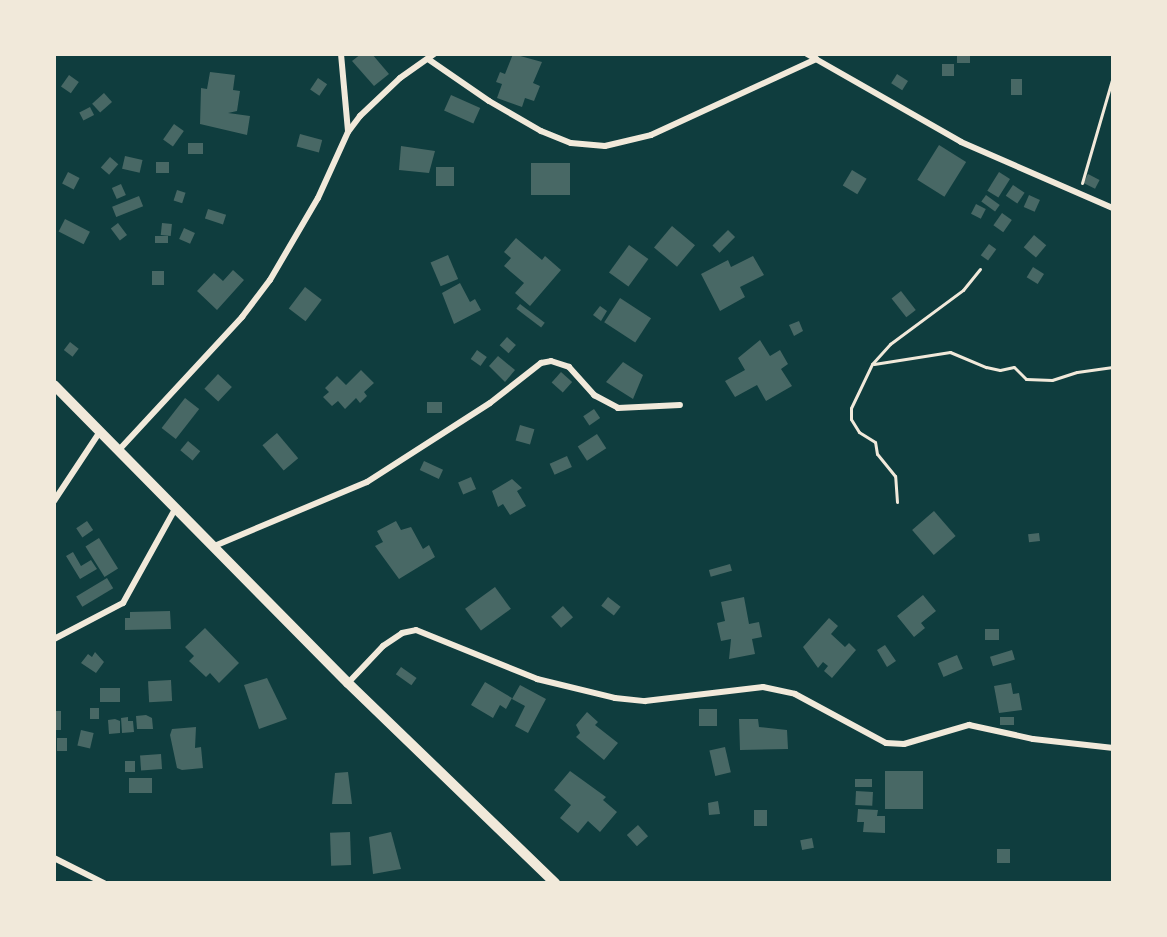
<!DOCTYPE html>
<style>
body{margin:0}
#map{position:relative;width:1167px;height:937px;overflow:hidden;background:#0f3d3e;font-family:Helvetica,sans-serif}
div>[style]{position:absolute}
.building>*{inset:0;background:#486865;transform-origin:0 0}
.path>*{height:3px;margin:-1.5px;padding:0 1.5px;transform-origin:1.5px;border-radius:1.5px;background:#f1e9da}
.minor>*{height:6px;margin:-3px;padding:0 3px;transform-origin:3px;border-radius:3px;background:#f1e9da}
.secondary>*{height:10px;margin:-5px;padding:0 5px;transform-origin:5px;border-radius:5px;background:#f1e9da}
span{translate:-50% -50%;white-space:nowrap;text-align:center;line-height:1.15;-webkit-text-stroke:5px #f1e9da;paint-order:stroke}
.frame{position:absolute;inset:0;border:56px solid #f1e9da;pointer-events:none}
</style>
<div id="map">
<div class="building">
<div style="clip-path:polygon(361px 54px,372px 54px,389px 74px,374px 86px,352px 61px)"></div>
<div style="clip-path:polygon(513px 54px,542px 62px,533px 83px,540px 86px,534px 101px,525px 98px,522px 107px,497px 98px,502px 84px,496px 82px,500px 72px,505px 74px)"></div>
<div style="left:957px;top:54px;width:13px;height:9px"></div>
<div style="left:942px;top:64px;width:12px;height:12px"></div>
<div style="clip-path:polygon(210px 72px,235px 75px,233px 90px,240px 91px,237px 111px,228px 113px,250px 116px,247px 135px,200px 124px,201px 88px,207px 89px)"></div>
<div style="left:897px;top:74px;width:13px;height:11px;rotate:32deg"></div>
<div style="left:69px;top:75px;width:12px;height:14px;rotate:35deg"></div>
<div style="left:318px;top:78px;width:11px;height:14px;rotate:34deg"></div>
<div style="left:1011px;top:79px;width:11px;height:16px"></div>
<div style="left:104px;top:93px;width:12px;height:16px;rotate:48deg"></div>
<div style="left:451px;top:95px;width:32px;height:17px;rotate:24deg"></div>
<div style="left:90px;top:107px;width:9px;height:12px;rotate:63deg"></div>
<div style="left:174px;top:124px;width:12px;height:19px;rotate:35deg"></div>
<div style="left:300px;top:134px;width:23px;height:13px;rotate:15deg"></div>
<div style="left:188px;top:143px;width:15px;height:11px"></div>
<div style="left:939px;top:145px;width:32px;height:41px;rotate:32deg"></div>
<div style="clip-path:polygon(401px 146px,435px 151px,429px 173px,399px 170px)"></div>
<div style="left:125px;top:156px;width:18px;height:13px;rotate:13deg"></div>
<div style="left:110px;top:157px;width:11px;height:14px;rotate:41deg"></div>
<div style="left:156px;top:162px;width:13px;height:11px"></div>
<div style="left:531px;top:163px;width:39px;height:32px"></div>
<div style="left:436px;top:167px;width:18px;height:19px"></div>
<div style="left:852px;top:170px;width:17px;height:18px;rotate:31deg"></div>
<div style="left:68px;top:172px;width:13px;height:13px;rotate:27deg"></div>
<div style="left:999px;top:172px;width:13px;height:22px;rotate:32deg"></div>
<div style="left:1088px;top:174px;width:13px;height:10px;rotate:27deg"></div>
<div style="left:121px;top:184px;width:12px;height:10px;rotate:66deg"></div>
<div style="left:1013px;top:185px;width:14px;height:13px;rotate:34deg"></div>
<div style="left:177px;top:190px;width:9px;height:11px;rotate:18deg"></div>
<div style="left:986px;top:195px;width:17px;height:8px;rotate:36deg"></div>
<div style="left:1029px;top:195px;width:12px;height:13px;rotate:24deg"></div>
<div style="left:139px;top:196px;width:11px;height:29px;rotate:68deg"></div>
<div style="left:976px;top:204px;width:11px;height:11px;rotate:27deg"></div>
<div style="left:208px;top:209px;width:19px;height:10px;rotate:18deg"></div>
<div style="left:1002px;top:213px;width:12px;height:15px;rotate:35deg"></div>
<div style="left:65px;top:219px;width:28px;height:14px;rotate:27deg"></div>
<div style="left:118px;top:223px;width:15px;height:9px;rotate:53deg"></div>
<div style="left:162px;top:223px;width:10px;height:12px;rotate:6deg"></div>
<div style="left:672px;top:226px;width:30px;height:28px;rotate:40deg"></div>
<div style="left:184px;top:228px;width:12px;height:12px;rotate:24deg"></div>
<div style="left:728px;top:230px;width:10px;height:22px;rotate:45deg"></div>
<div style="left:1034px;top:235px;width:16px;height:16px;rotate:40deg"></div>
<div style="left:155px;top:236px;width:13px;height:7px"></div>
<div style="clip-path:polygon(516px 238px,542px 260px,545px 256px,561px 270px,530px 306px,515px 293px,524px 283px,504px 266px,511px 258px,504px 252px)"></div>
<div style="left:989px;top:244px;width:9px;height:14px;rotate:36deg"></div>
<div style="left:629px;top:245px;width:24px;height:34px;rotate:36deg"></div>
<div style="left:448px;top:255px;width:26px;height:19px;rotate:67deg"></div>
<div style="clip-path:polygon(753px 256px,764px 275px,740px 287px,745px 297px,720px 311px,701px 274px,728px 260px,731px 267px)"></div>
<div style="left:1033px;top:267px;width:13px;height:12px;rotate:32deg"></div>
<div style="clip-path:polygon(233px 270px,244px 280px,217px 310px,197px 291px,214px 273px,223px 281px)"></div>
<div style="left:152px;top:271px;width:12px;height:14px"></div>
<div style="clip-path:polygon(460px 283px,470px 302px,475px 299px,481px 310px,454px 324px,442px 293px)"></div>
<div style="left:305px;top:287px;width:21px;height:27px;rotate:37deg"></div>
<div style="left:901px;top:291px;width:24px;height:12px;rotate:52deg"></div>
<div style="left:620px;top:298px;width:37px;height:29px;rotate:33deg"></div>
<div style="left:520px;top:304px;width:31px;height:6px;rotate:37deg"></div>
<div style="clip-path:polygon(600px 306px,607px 311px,601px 321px,593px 315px)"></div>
<div style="clip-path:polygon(799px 321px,803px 331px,794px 336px,789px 325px)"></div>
<div style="left:507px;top:337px;width:12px;height:11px;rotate:42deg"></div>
<div style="clip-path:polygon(760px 340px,770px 356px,780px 350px,788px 364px,781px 369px,792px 386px,766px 401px,757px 385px,735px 397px,725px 381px,745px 370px,738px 358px)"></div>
<div style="left:70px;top:342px;width:11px;height:10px;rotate:38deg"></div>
<div style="left:477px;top:350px;width:12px;height:11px;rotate:35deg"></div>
<div style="clip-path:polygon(498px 356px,515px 370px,505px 382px,489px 366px)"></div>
<div style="clip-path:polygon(623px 362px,643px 375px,633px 399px,606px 382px)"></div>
<div style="clip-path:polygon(361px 370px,374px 383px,364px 392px,367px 396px,360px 403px,356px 398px,345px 409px,338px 401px,332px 406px,323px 397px,329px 392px,325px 388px,337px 376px,346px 385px)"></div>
<div style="left:561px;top:372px;width:15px;height:14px;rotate:42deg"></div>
<div style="left:218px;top:374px;width:19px;height:20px;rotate:43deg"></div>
<div style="left:185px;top:398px;width:18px;height:38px;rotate:38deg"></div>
<div style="left:427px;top:402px;width:15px;height:11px"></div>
<div style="left:594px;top:409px;width:11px;height:13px;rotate:56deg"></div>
<div style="left:520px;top:425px;width:15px;height:16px;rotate:16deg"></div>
<div style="left:277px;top:433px;width:33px;height:19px;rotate:50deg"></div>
<div style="left:597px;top:434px;width:17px;height:23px;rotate:57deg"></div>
<div style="left:188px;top:441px;width:16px;height:12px;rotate:40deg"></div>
<div style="left:567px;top:456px;width:12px;height:19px;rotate:66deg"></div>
<div style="left:424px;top:461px;width:21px;height:10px;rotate:25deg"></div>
<div style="left:471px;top:477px;width:13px;height:14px;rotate:67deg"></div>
<div style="clip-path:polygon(512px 479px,522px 488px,517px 491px,526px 506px,510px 515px,503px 504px,498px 507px,492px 491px)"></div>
<div style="left:934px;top:511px;width:33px;height:29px;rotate:49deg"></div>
<div style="left:87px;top:521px;width:11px;height:13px;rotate:56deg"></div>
<div style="clip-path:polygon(396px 521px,401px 530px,411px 527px,423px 549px,429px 545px,435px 557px,399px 579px,375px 546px,383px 542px,377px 531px)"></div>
<div style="left:1039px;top:533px;width:8px;height:11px;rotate:83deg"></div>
<div style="left:99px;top:538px;width:36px;height:16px;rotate:58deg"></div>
<div style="clip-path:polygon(73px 552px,81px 566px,91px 560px,97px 569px,80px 579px,66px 556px)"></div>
<div style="left:730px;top:564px;width:7px;height:22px;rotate:74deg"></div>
<div style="left:107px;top:578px;width:12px;height:36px;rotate:59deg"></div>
<div style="left:495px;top:587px;width:27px;height:37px;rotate:54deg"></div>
<div style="clip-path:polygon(923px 595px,936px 611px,921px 623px,925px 628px,914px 637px,897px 616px)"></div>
<div style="left:608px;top:597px;width:16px;height:11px;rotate:38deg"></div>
<div style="clip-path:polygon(744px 597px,749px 624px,759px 622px,762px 637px,752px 639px,755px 654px,729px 659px,731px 639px,721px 641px,717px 623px,725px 621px,721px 602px)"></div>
<div style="left:563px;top:606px;width:15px;height:16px;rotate:48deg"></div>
<div style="clip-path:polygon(170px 611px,171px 629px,125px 630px,125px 618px,130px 618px,130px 612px)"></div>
<div style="clip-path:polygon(829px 618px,838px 626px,831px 634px,845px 647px,849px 643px,856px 650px,832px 678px,824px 671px,828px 666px,823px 662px,818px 668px,803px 647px)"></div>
<div style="clip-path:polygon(205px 628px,239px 663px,219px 683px,210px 673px,206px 677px,189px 661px,194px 656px,185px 647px)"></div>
<div style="left:999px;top:629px;width:11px;height:14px;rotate:90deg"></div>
<div style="clip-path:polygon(885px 645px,896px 661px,887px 667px,877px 650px)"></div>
<div style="left:1012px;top:650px;width:10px;height:23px;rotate:73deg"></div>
<div style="clip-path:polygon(95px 652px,104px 662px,96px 673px,81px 663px,88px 654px,92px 657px)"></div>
<div style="left:957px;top:655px;width:15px;height:21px;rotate:67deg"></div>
<div style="left:401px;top:667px;width:19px;height:9px;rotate:35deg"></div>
<div style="clip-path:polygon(267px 678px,287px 719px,259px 729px,244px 685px)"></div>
<div style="left:171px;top:680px;width:21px;height:23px;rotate:87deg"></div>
<div style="clip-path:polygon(485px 682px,512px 698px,506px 709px,500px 705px,493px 718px,471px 705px)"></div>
<div style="clip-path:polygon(1011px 683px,1013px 694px,1019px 693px,1022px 710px,999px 713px,994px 686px)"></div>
<div style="clip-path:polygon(520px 685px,546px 699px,528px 733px,515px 726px,525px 706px,512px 699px)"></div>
<div style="left:120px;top:688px;width:14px;height:20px;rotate:90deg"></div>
<div style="left:90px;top:708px;width:9px;height:11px"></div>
<div style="left:699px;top:709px;width:18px;height:17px"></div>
<div style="left:54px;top:711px;width:7px;height:19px"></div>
<div style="clip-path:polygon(587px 712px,598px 722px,595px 725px,618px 743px,604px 760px,576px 737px,580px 733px,576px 725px)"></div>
<div style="clip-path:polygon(146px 715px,152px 718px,153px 729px,137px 729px,136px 716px)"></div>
<div style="clip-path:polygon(128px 717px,128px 721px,133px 721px,134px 732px,122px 733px,121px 718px)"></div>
<div style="left:1014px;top:717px;width:8px;height:14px;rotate:90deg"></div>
<div style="clip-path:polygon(115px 719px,120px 721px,120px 733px,109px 734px,108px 720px)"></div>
<div style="clip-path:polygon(739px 719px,758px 719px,759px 727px,787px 730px,788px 749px,740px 750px)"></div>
<div style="clip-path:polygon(196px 727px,195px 748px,201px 747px,203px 768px,182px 770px,177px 768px,170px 735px,172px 729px)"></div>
<div style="left:81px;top:730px;width:13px;height:16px;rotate:13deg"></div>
<div style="left:57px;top:738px;width:10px;height:13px"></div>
<div style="left:725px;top:747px;width:26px;height:16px;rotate:77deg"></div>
<div style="left:161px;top:754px;width:15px;height:21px;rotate:86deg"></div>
<div style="left:125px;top:761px;width:10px;height:11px"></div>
<div style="clip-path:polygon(570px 771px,606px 797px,603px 800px,617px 812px,600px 832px,588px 821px,578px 833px,560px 818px,571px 805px,554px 790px)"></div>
<div style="left:885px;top:771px;width:38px;height:38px"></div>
<div style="clip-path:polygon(348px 772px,352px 804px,332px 804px,335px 773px)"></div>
<div style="left:129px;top:778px;width:23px;height:15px"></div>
<div style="left:872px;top:779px;width:8px;height:17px;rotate:90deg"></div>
<div style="left:856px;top:791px;width:17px;height:14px;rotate:3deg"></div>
<div style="clip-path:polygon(718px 801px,720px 814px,709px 815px,708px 803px)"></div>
<div style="clip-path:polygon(858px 809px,878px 810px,877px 816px,885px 816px,885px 833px,863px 832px,864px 822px,857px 822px)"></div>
<div style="left:754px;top:810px;width:13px;height:16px"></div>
<div style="left:638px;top:825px;width:15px;height:15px;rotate:48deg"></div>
<div style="left:350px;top:832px;width:33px;height:20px;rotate:88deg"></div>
<div style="clip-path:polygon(391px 832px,401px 869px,373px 874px,369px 837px)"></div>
<div style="left:812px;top:838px;width:10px;height:12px;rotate:79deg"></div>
<div style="left:997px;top:849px;width:13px;height:14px"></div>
</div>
<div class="path">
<div style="left:1082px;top:183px;width:111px;rotate:-73.8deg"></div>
<div style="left:874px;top:364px;width:77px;rotate:-9deg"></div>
<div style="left:950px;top:352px;width:39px;rotate:23deg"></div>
<div style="left:986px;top:367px;width:14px;rotate:12deg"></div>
<div style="left:1000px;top:370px;width:14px;rotate:-12deg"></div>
<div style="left:1014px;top:367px;width:17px;rotate:45deg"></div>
<div style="left:1026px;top:379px;width:26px;rotate:2deg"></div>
<div style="left:1052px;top:380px;width:26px;rotate:-18deg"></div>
<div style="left:1077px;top:372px;width:36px;rotate:-8deg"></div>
<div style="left:897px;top:502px;width:26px;rotate:-94deg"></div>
<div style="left:895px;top:476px;width:28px;rotate:-129deg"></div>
<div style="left:877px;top:454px;width:12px;rotate:-99deg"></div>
<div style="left:875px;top:442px;width:19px;rotate:-148deg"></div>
<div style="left:859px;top:432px;width:15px;rotate:-122deg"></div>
<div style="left:851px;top:419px;width:11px;rotate:-90deg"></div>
<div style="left:851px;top:408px;width:49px;rotate:-64.5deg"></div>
<div style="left:872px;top:364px;width:27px;rotate:-48deg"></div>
<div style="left:890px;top:344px;width:91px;rotate:-36.5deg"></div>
<div style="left:963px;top:290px;width:27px;rotate:-51deg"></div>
</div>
<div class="minor">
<div style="left:341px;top:54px;width:77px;rotate:84.8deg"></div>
<div style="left:807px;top:54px;width:177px;rotate:29.7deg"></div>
<div style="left:961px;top:142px;width:166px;rotate:23.5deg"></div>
<div style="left:428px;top:59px;width:74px;rotate:34.5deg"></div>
<div style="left:489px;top:101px;width:60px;rotate:30deg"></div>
<div style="left:541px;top:131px;width:32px;rotate:22deg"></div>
<div style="left:571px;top:143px;width:34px;rotate:5deg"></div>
<div style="left:605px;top:146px;width:47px;rotate:-13.4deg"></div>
<div style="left:651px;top:135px;width:182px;rotate:-24.7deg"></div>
<div style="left:118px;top:451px;width:183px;rotate:-47.2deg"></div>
<div style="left:242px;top:317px;width:46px;rotate:-52.9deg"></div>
<div style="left:270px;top:280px;width:95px;rotate:-59.7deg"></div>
<div style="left:318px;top:198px;width:72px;rotate:-65.6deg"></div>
<div style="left:348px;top:132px;width:20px;rotate:-53deg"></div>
<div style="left:360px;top:116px;width:55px;rotate:-43.5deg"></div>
<div style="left:400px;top:78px;width:42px;rotate:-35.2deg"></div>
<div style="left:54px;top:501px;width:82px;rotate:-56.5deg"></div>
<div style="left:212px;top:547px;width:168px;rotate:-22.8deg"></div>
<div style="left:367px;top:482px;width:146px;rotate:-32.7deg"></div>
<div style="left:490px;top:403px;width:65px;rotate:-38.1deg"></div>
<div style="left:541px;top:363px;width:10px;rotate:-11deg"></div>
<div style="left:551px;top:361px;width:19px;rotate:18deg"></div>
<div style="left:569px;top:367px;width:38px;rotate:48deg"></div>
<div style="left:594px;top:395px;width:27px;rotate:28deg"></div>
<div style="left:618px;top:408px;width:62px;rotate:-2.8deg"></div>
<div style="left:54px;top:639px;width:78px;rotate:-27.6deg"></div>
<div style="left:123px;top:603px;width:107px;rotate:-61deg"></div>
<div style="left:348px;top:683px;width:51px;rotate:-46.6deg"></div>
<div style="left:383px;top:646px;width:23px;rotate:-34deg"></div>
<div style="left:402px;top:633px;width:14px;rotate:-12deg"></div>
<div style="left:416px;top:630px;width:131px;rotate:22deg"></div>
<div style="left:537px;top:679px;width:80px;rotate:13.7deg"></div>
<div style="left:615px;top:698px;width:30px;rotate:6deg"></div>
<div style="left:645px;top:701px;width:119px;rotate:-6.8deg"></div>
<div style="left:763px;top:687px;width:33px;rotate:12deg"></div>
<div style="left:795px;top:694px;width:103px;rotate:28.3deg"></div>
<div style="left:886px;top:743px;width:18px;rotate:3deg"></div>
<div style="left:904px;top:744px;width:68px;rotate:-16.3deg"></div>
<div style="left:969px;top:725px;width:66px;rotate:12.3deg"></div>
<div style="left:1033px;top:739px;width:81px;rotate:6.4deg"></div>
<div style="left:54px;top:858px;width:56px;rotate:26.6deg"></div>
</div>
<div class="secondary">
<div style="left:54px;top:385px;width:419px;rotate:45.4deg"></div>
<div style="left:348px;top:683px;width:288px;rotate:44deg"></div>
</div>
<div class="frame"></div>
</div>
